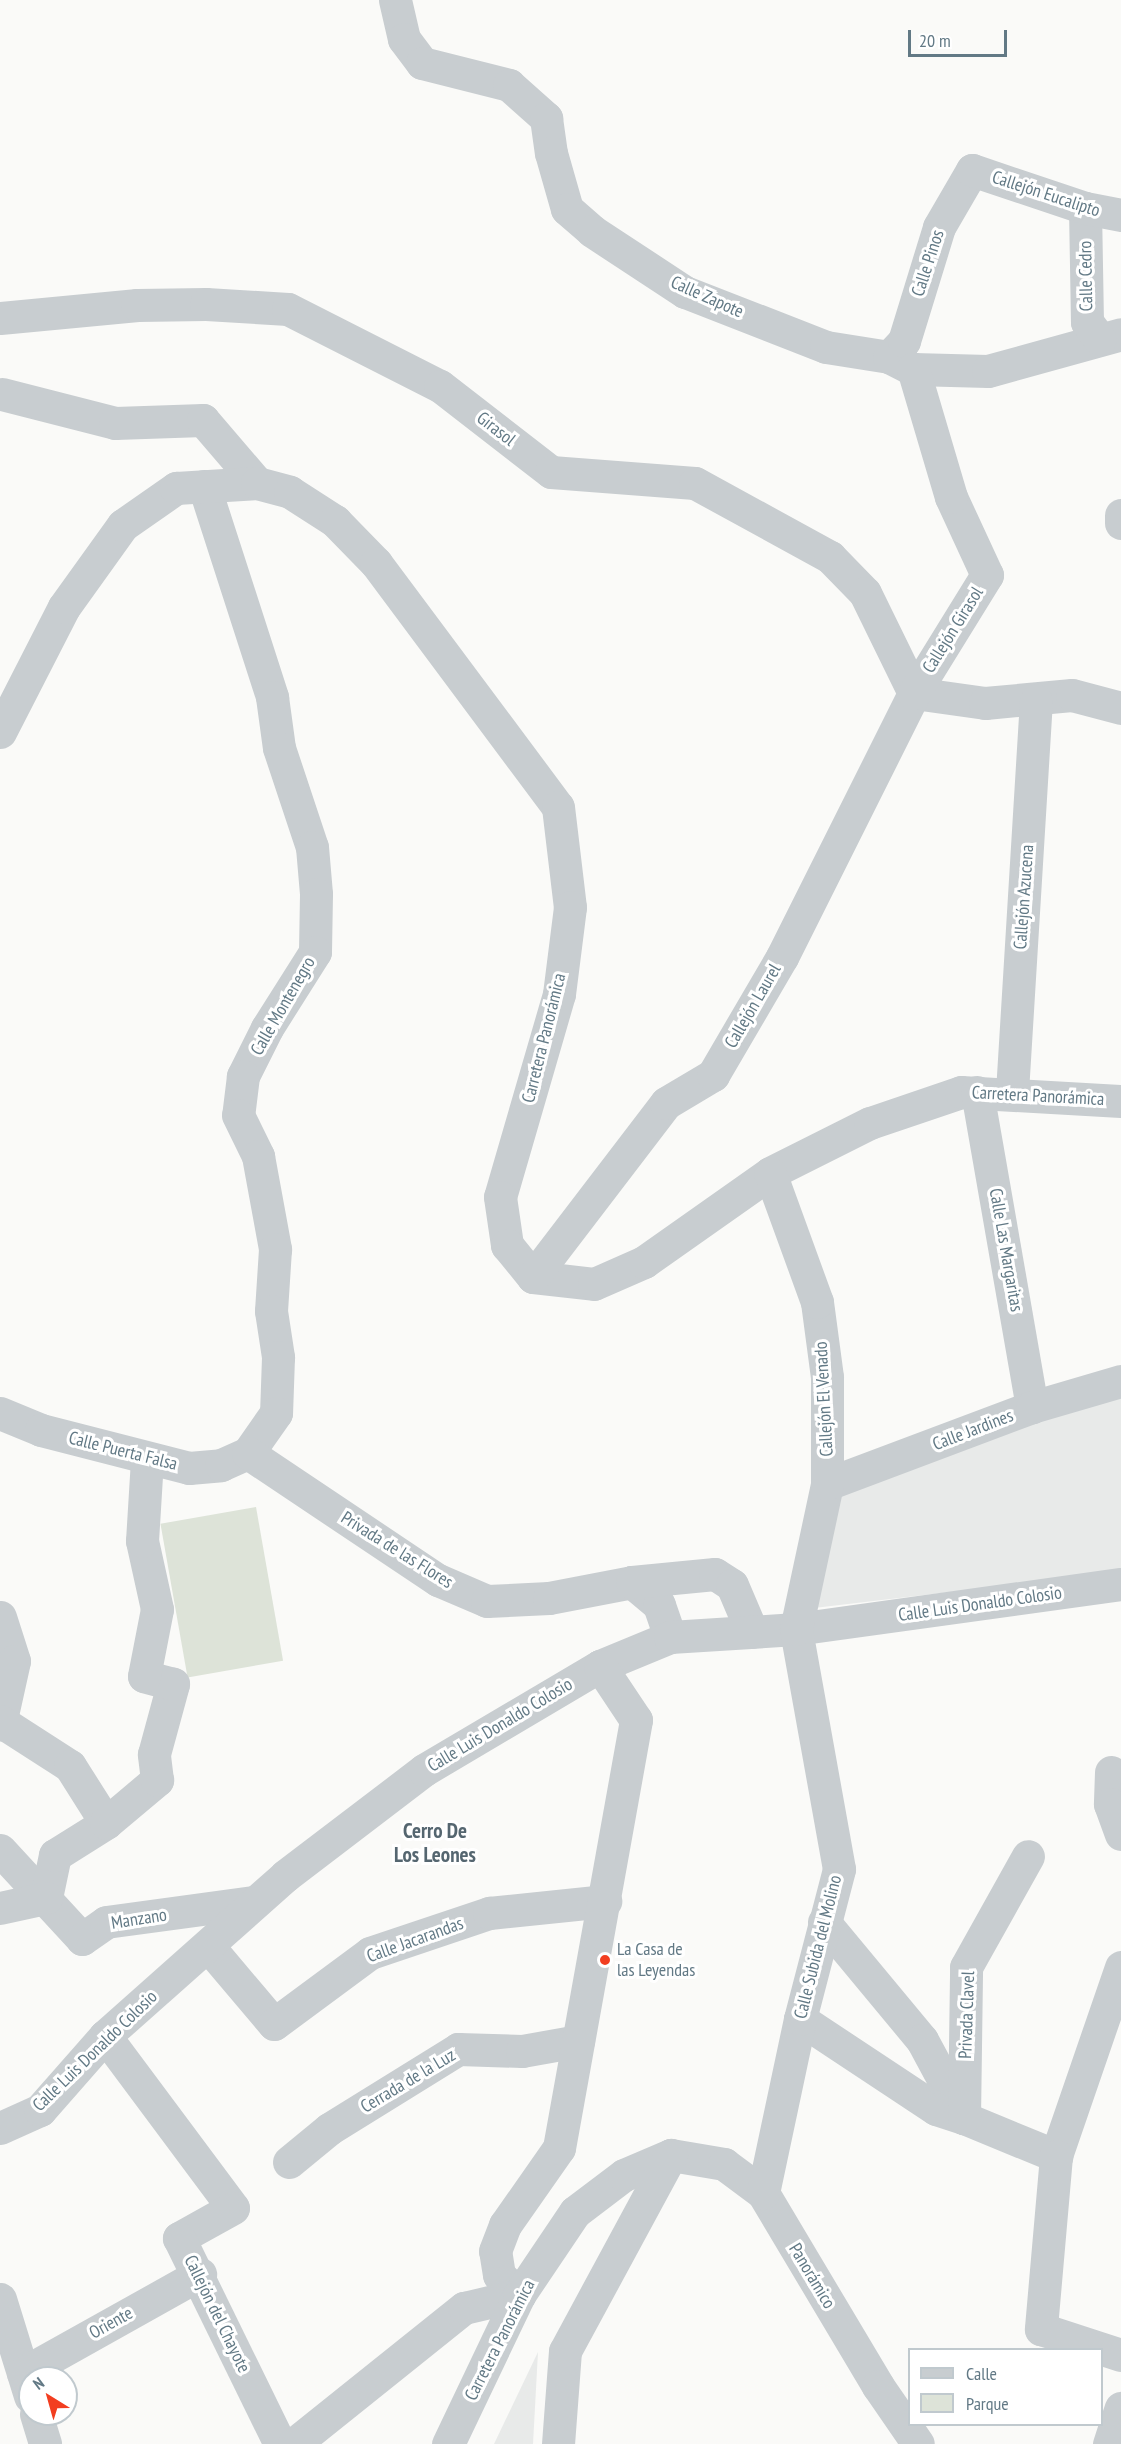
<!DOCTYPE html>
<meta charset="utf-8">
<style>
body{margin:0}
#map{position:relative;width:1121px;height:2444px;overflow:hidden;background:#fafaf8;font-family:"PT Sans Narrow",sans-serif}
div>[style]{position:absolute}
.built>*{inset:0;background:#e8eae9}
.green>*{inset:0;background:#dde3d8;transform-origin:0 0}
.minor>*{height:33px;margin:-16.5px;padding:0 16.5px;transform-origin:16.5px;border-radius:16.5px;background:#c8cdd0}
.dots>*{width:16px;height:16px;translate:-50% -50%;box-sizing:border-box;border:3px solid #fff;border-radius:50%}
span{translate:-50% -50%;white-space:nowrap;text-align:center;line-height:1.15;-webkit-text-stroke:6px #fff;paint-order:stroke}
.street-label{font-size:18px;color:#627985}
.poi-label{font-size:18px;color:#627985}
.left{translate:0 -50%;text-align:left}
.quarter-label{font-size:21px;color:#556670;font-weight:700}
.legend{position:absolute;left:908px;top:2348px;width:195px;height:78px;box-sizing:border-box;background:#fff;border:2px solid #c0c9ce;margin:0;padding:8px 10px;list-style:none;font-size:18px;color:#627985}
.legend li{display:flex;align-items:center;gap:12px;height:30px}
.legend b{width:30px;border:2px solid #c0c9ce}
.north{position:absolute;left:18px;top:2366px;width:60px;height:60px;box-sizing:border-box;background:#fff;border:2px solid #c0c9ce;border-radius:50%;rotate:323deg;font-size:16px;font-weight:700;line-height:24px;text-align:center;color:#627985}
.north::after{content:'';display:block;margin:auto;width:21px;height:27px;background:#f23e20;clip-path:polygon(50% 0,100% 100%,50% 72%,0 100%)}
.scale{position:absolute;left:908px;top:30px;width:99px;height:27px;box-sizing:border-box;border:3px solid #627985;border-top:0;padding-left:8px;font-size:18px;line-height:21px;white-space:nowrap;color:#627985;-webkit-text-stroke:4px #fff;paint-order:stroke}
</style>
<div id="map">
<div class="built">
<div style="clip-path:polygon(1103px 1393px,1121px 1398px,1121px 1572px,814px 1608px,835px 1496px)"></div>
<div style="clip-path:polygon(538px 2352px,533px 2444px,494px 2444px)"></div>
</div>
<div class="green">
<div style="left:256px;top:1507px;width:156px;height:97px;rotate:80deg"></div>
</div>
<div class="minor">
<div style="left:395px;top:0;width:40px;rotate:77deg"></div>
<div style="left:404px;top:39px;width:30px;rotate:53deg"></div>
<div style="left:422px;top:63px;width:90px;rotate:14.2deg"></div>
<div style="left:509px;top:85px;width:50px;rotate:41.7deg"></div>
<div style="left:546px;top:118px;width:35px;rotate:82deg"></div>
<div style="left:551px;top:153px;width:58px;rotate:74.1deg"></div>
<div style="left:567px;top:209px;width:33px;rotate:41deg"></div>
<div style="left:592px;top:231px;width:111px;rotate:33.3deg"></div>
<div style="left:685px;top:292px;width:151px;rotate:21.3deg"></div>
<div style="left:826px;top:347px;width:64px;rotate:9deg"></div>
<div style="left:889px;top:357px;width:27px;rotate:27deg"></div>
<div style="left:913px;top:369px;width:75px;rotate:1.5deg"></div>
<div style="left:988px;top:371px;width:138px;rotate:-15.5deg"></div>
<div style="left:1085px;top:208px;width:114px;rotate:89deg"></div>
<div style="left:1087px;top:322px;width:21px;rotate:53deg"></div>
<div style="left:0;top:318px;width:138px;rotate:-5.4deg"></div>
<div style="left:137px;top:305px;width:69px;rotate:-0.8deg"></div>
<div style="left:206px;top:304px;width:82px;rotate:3.5deg"></div>
<div style="left:288px;top:309px;width:170px;rotate:26.9deg"></div>
<div style="left:440px;top:386px;width:140px;rotate:37.8deg"></div>
<div style="left:551px;top:472px;width:144px;rotate:4.4deg"></div>
<div style="left:695px;top:483px;width:154px;rotate:28.7deg"></div>
<div style="left:830px;top:557px;width:50px;rotate:45.8deg"></div>
<div style="left:865px;top:593px;width:111px;rotate:63.9deg"></div>
<div style="left:889px;top:357px;width:22px;rotate:-47deg"></div>
<div style="left:904px;top:341px;width:119px;rotate:-72.9deg"></div>
<div style="left:939px;top:227px;width:66px;rotate:-59.9deg"></div>
<div style="left:972px;top:170px;width:119px;rotate:18.6deg"></div>
<div style="left:1085px;top:208px;width:37px;rotate:11deg"></div>
<div style="left:2px;top:394px;width:117px;rotate:14.4deg"></div>
<div style="left:115px;top:423px;width:88px;rotate:-2deg"></div>
<div style="left:203px;top:420px;width:83px;rotate:49.4deg"></div>
<div style="left:204px;top:486px;width:222px;rotate:72.1deg"></div>
<div style="left:272px;top:697px;width:51px;rotate:82.2deg"></div>
<div style="left:279px;top:748px;width:104px;rotate:71.6deg"></div>
<div style="left:312px;top:847px;width:47px;rotate:85.1deg"></div>
<div style="left:316px;top:894px;width:58px;rotate:91deg"></div>
<div style="left:315px;top:952px;width:90px;rotate:122.3deg"></div>
<div style="left:267px;top:1028px;width:54px;rotate:116.6deg"></div>
<div style="left:243px;top:1076px;width:39px;rotate:97deg"></div>
<div style="left:238px;top:1115px;width:46px;rotate:64deg"></div>
<div style="left:258px;top:1156px;width:95px;rotate:79.6deg"></div>
<div style="left:275px;top:1249px;width:62px;rotate:93.7deg"></div>
<div style="left:271px;top:1311px;width:47px;rotate:81.3deg"></div>
<div style="left:278px;top:1357px;width:56px;rotate:92deg"></div>
<div style="left:276px;top:1413px;width:49px;rotate:125deg"></div>
<div style="left:1121px;top:515px;width:8px;rotate:90deg"></div>
<div style="left:914px;top:693px;width:72px;rotate:8deg"></div>
<div style="left:985px;top:703px;width:87px;rotate:-5.3deg"></div>
<div style="left:1072px;top:695px;width:51px;rotate:14.9deg"></div>
<div style="left:0;top:732px;width:140px;rotate:-62.9deg"></div>
<div style="left:64px;top:607px;width:101px;rotate:-54.3deg"></div>
<div style="left:123px;top:525px;width:65px;rotate:-34.9deg"></div>
<div style="left:176px;top:488px;width:81px;rotate:-3.5deg"></div>
<div style="left:257px;top:483px;width:34px;rotate:15deg"></div>
<div style="left:290px;top:492px;width:54px;rotate:32.8deg"></div>
<div style="left:335px;top:521px;width:59px;rotate:45.7deg"></div>
<div style="left:376px;top:563px;width:304px;rotate:53.3deg"></div>
<div style="left:558px;top:807px;width:101px;rotate:83.2deg"></div>
<div style="left:570px;top:907px;width:88px;rotate:97.2deg"></div>
<div style="left:559px;top:994px;width:211px;rotate:106.2deg"></div>
<div style="left:500px;top:1197px;width:49px;rotate:81.7deg"></div>
<div style="left:507px;top:1245px;width:41px;rotate:50.9deg"></div>
<div style="left:533px;top:1277px;width:61px;rotate:6.5deg"></div>
<div style="left:594px;top:1284px;width:55px;rotate:-23.7deg"></div>
<div style="left:644px;top:1262px;width:154px;rotate:-35.2deg"></div>
<div style="left:770px;top:1173px;width:112px;rotate:-26.6deg"></div>
<div style="left:870px;top:1123px;width:96px;rotate:-18.8deg"></div>
<div style="left:961px;top:1092px;width:160px;rotate:3.2deg"></div>
<div style="left:977px;top:1092px;width:320px;rotate:80.1deg"></div>
<div style="left:1012px;top:1092px;width:392px;rotate:-86.5deg"></div>
<div style="left:533px;top:1277px;width:219px;rotate:-52.6deg"></div>
<div style="left:666px;top:1103px;width:55px;rotate:-30.8deg"></div>
<div style="left:713px;top:1075px;width:137px;rotate:-59.7deg"></div>
<div style="left:782px;top:957px;width:295px;rotate:-63.4deg"></div>
<div style="left:914px;top:693px;width:139px;rotate:-58.3deg"></div>
<div style="left:987px;top:575px;width:86px;rotate:-114.8deg"></div>
<div style="left:951px;top:497px;width:134px;rotate:-106.5deg"></div>
<div style="left:0;top:1413px;width:44px;rotate:22.5deg"></div>
<div style="left:41px;top:1430px;width:153px;rotate:14.4deg"></div>
<div style="left:189px;top:1468px;width:32px;rotate:-5deg"></div>
<div style="left:221px;top:1465px;width:30px;rotate:-24deg"></div>
<div style="left:248px;top:1453px;width:229px;rotate:33.8deg"></div>
<div style="left:438px;top:1580px;width:53px;rotate:23.2deg"></div>
<div style="left:487px;top:1601px;width:62px;rotate:-2.8deg"></div>
<div style="left:549px;top:1598px;width:85px;rotate:-10.9deg"></div>
<div style="left:632px;top:1582px;width:35px;rotate:40deg"></div>
<div style="left:659px;top:1605px;width:34px;rotate:71deg"></div>
<div style="left:827px;top:1484px;width:219px;rotate:-20.6deg"></div>
<div style="left:1032px;top:1407px;width:93px;rotate:-16.3deg"></div>
<div style="left:632px;top:1582px;width:83px;rotate:-5.5deg"></div>
<div style="left:715px;top:1574px;width:20px;rotate:33deg"></div>
<div style="left:732px;top:1585px;width:51px;rotate:66.9deg"></div>
<div style="left:0;top:1617px;width:46px;rotate:72.3deg"></div>
<div style="left:14px;top:1661px;width:65px;rotate:102.5deg"></div>
<div style="left:0;top:1721px;width:83px;rotate:32.7deg"></div>
<div style="left:70px;top:1766px;width:67px;rotate:57.7deg"></div>
<div style="left:1111px;top:1772px;width:32px;rotate:92deg"></div>
<div style="left:1110px;top:1804px;width:32px;rotate:70deg"></div>
<div style="left:0;top:1850px;width:121px;rotate:47.3deg"></div>
<div style="left:82px;top:1939px;width:29px;rotate:-35deg"></div>
<div style="left:106px;top:1922px;width:148px;rotate:-7.7deg"></div>
<div style="left:46px;top:1898px;width:44px;rotate:-78.2deg"></div>
<div style="left:55px;top:1855px;width:60px;rotate:-32.1deg"></div>
<div style="left:106px;top:1823px;width:67px;rotate:-40.1deg"></div>
<div style="left:157px;top:1780px;width:26px;rotate:-97deg"></div>
<div style="left:154px;top:1754px;width:73px;rotate:-74.8deg"></div>
<div style="left:173px;top:1684px;width:30px;rotate:-165deg"></div>
<div style="left:144px;top:1676px;width:68px;rotate:-79deg"></div>
<div style="left:157px;top:1609px;width:70px;rotate:-102.4deg"></div>
<div style="left:142px;top:1541px;width:81px;rotate:-86.5deg"></div>
<div style="left:0;top:1908px;width:47px;rotate:-12.3deg"></div>
<div style="left:824px;top:1922px;width:153px;rotate:50.3deg"></div>
<div style="left:922px;top:2040px;width:89px;rotate:61.7deg"></div>
<div style="left:964px;top:2118px;width:100px;rotate:22.4deg"></div>
<div style="left:208px;top:1946px;width:102px;rotate:49.8deg"></div>
<div style="left:274px;top:2024px;width:119px;rotate:-36.5deg"></div>
<div style="left:370px;top:1953px;width:126px;rotate:-18.6deg"></div>
<div style="left:489px;top:1913px;width:117px;rotate:-5.9deg"></div>
<div style="left:1121px;top:1967px;width:200px;rotate:109deg"></div>
<div style="left:1056px;top:2156px;width:174px;rotate:95deg"></div>
<div style="left:1041px;top:2329px;width:84px;rotate:18deg"></div>
<div style="left:800px;top:2019px;width:163px;rotate:33.5deg"></div>
<div style="left:936px;top:2109px;width:29px;rotate:18deg"></div>
<div style="left:964px;top:2118px;width:151px;rotate:-89.2deg"></div>
<div style="left:966px;top:1967px;width:127px;rotate:-60.8deg"></div>
<div style="left:105px;top:2036px;width:214px;rotate:53.3deg"></div>
<div style="left:233px;top:2208px;width:62px;rotate:150.9deg"></div>
<div style="left:179px;top:2238px;width:229px;rotate:63.9deg"></div>
<div style="left:0;top:2128px;width:44px;rotate:-24.2deg"></div>
<div style="left:40px;top:2110px;width:98px;rotate:-48.7deg"></div>
<div style="left:105px;top:2036px;width:241px;rotate:-41.6deg"></div>
<div style="left:285px;top:1876px;width:175px;rotate:-37.3deg"></div>
<div style="left:424px;top:1770px;width:204px;rotate:-30.6deg"></div>
<div style="left:600px;top:1666px;width:76px;rotate:-22.5deg"></div>
<div style="left:670px;top:1637px;width:126px;rotate:-3.6deg"></div>
<div style="left:796px;top:1629px;width:328px;rotate:-7.9deg"></div>
<div style="left:671px;top:2155px;width:54px;rotate:9.6deg"></div>
<div style="left:724px;top:2164px;width:49px;rotate:36.6deg"></div>
<div style="left:763px;top:2193px;width:225px;rotate:59.2deg"></div>
<div style="left:878px;top:2386px;width:70px;rotate:55.4deg"></div>
<div style="left:289px;top:2162px;width:52px;rotate:-39.5deg"></div>
<div style="left:329px;top:2129px;width:152px;rotate:-31.8deg"></div>
<div style="left:458px;top:2049px;width:64px;rotate:1.8deg"></div>
<div style="left:522px;top:2051px;width:57px;rotate:-10.1deg"></div>
<div style="left:763px;top:2193px;width:178px;rotate:-78deg"></div>
<div style="left:800px;top:2019px;width:155px;rotate:-75.4deg"></div>
<div style="left:839px;top:1869px;width:244px;rotate:-100.2deg"></div>
<div style="left:796px;top:1629px;width:148px;rotate:-77.9deg"></div>
<div style="left:827px;top:1484px;width:107px;rotate:-90deg"></div>
<div style="left:827px;top:1377px;width:76px;rotate:-97.6deg"></div>
<div style="left:817px;top:1302px;width:137px;rotate:-110deg"></div>
<div style="left:519px;top:2295px;width:28px;rotate:-135deg"></div>
<div style="left:499px;top:2275px;width:24px;rotate:-99deg"></div>
<div style="left:495px;top:2251px;width:28px;rotate:-69deg"></div>
<div style="left:505px;top:2225px;width:94px;rotate:-55deg"></div>
<div style="left:559px;top:2148px;width:435px;rotate:-79.8deg"></div>
<div style="left:636px;top:1720px;width:65px;rotate:-123.7deg"></div>
<div style="left:0;top:2299px;width:102px;rotate:72.8deg"></div>
<div style="left:23px;top:2373px;width:203px;rotate:-29.2deg"></div>
<div style="left:36px;top:2414px;width:31px;rotate:73deg"></div>
<div style="left:294px;top:2444px;width:218px;rotate:-38.7deg"></div>
<div style="left:464px;top:2308px;width:57px;rotate:-13.3deg"></div>
<div style="left:448px;top:2444px;width:165px;rotate:-64.5deg"></div>
<div style="left:519px;top:2295px;width:100px;rotate:-56deg"></div>
<div style="left:575px;top:2212px;width:61px;rotate:-37.1deg"></div>
<div style="left:624px;top:2175px;width:51px;rotate:-23.1deg"></div>
<div style="left:558px;top:2444px;width:93px;rotate:-85.7deg"></div>
<div style="left:565px;top:2351px;width:223px;rotate:-61.6deg"></div>
<div style="left:1109px;top:2444px;width:38px;rotate:-72deg"></div>
</div>
<div class="dots">
<div style="left:605px;top:1960px;background:#f23e20"></div>
</div>
<div class="street-label">
<span style="left:1046px;top:194px;rotate:18deg">Callejón Eucalipto</span>
<span style="left:928px;top:263px;rotate:-72deg">Calle Pinos</span>
<span style="left:1086px;top:276px;rotate:-91deg">Calle Cedro</span>
<span style="left:707px;top:297px;rotate:24deg">Calle Zapote</span>
<span style="left:496px;top:429px;rotate:38deg">Girasol</span>
<span style="left:953px;top:630px;rotate:-58deg">Callejón Girasol</span>
<span style="left:1024px;top:897px;rotate:-86deg">Callejón Azucena</span>
<span style="left:283px;top:1006px;rotate:-60deg">Calle Montenegro</span>
<span style="left:753px;top:1006px;rotate:-60deg">Callejón Laurel</span>
<span style="left:544px;top:1038px;rotate:-76deg">Carretera Panorámica</span>
<span style="left:1038px;top:1096px;rotate:3deg">Carretera Panorámica</span>
<span style="left:1006px;top:1250px;rotate:80deg">Calle Las Margaritas</span>
<span style="left:824px;top:1399px;rotate:-93deg">Callejón El Venado</span>
<span style="left:973px;top:1430px;rotate:-21deg">Calle Jardines</span>
<span style="left:123px;top:1451px;rotate:14deg">Calle Puerta Falsa</span>
<span style="left:397px;top:1550px;rotate:32deg">Privada de las Flores</span>
<span style="left:980px;top:1604px;rotate:-8deg">Calle Luis Donaldo Colosio</span>
<span style="left:500px;top:1725px;rotate:-31deg">Calle Luis Donaldo Colosio</span>
<span style="left:139px;top:1919px;rotate:-9deg">Manzano</span>
<span style="left:415px;top:1940px;rotate:-20deg">Calle Jacarandas</span>
<span style="left:818px;top:1947px;rotate:-76deg">Calle Subida del Molino</span>
<span style="left:967px;top:2015px;rotate:-88deg">Privada Clavel</span>
<span style="left:95px;top:2051px;rotate:-44deg">Calle Luis Donaldo Colosio</span>
<span style="left:408px;top:2081px;rotate:-31deg">Cerrada de la Luz</span>
<span style="left:812px;top:2276px;rotate:59deg">Panorámico</span>
<span style="left:217px;top:2314px;rotate:64deg">Callejón del Chayote</span>
<span style="left:111px;top:2323px;rotate:-29deg">Oriente</span>
<span style="left:500px;top:2340px;rotate:-63deg">Carretera Panorámica</span>
</div>
<div class="poi-label">
<span class="left" style="left:617px;top:1960px">La Casa de<br>las Leyendas</span>
</div>
<div class="quarter-label">
<span style="left:435px;top:1843px">Cerro De<br>Los Leones</span>
</div>
<ul class="legend">
<li><b style="height:8px;background:#c8cdd0"></b>Calle</li>
<li><b style="height:16px;background:#dde3d8"></b>Parque</li>
</ul>
<div class="north">N</div>
<div class="scale">20 m</div>
</div>
